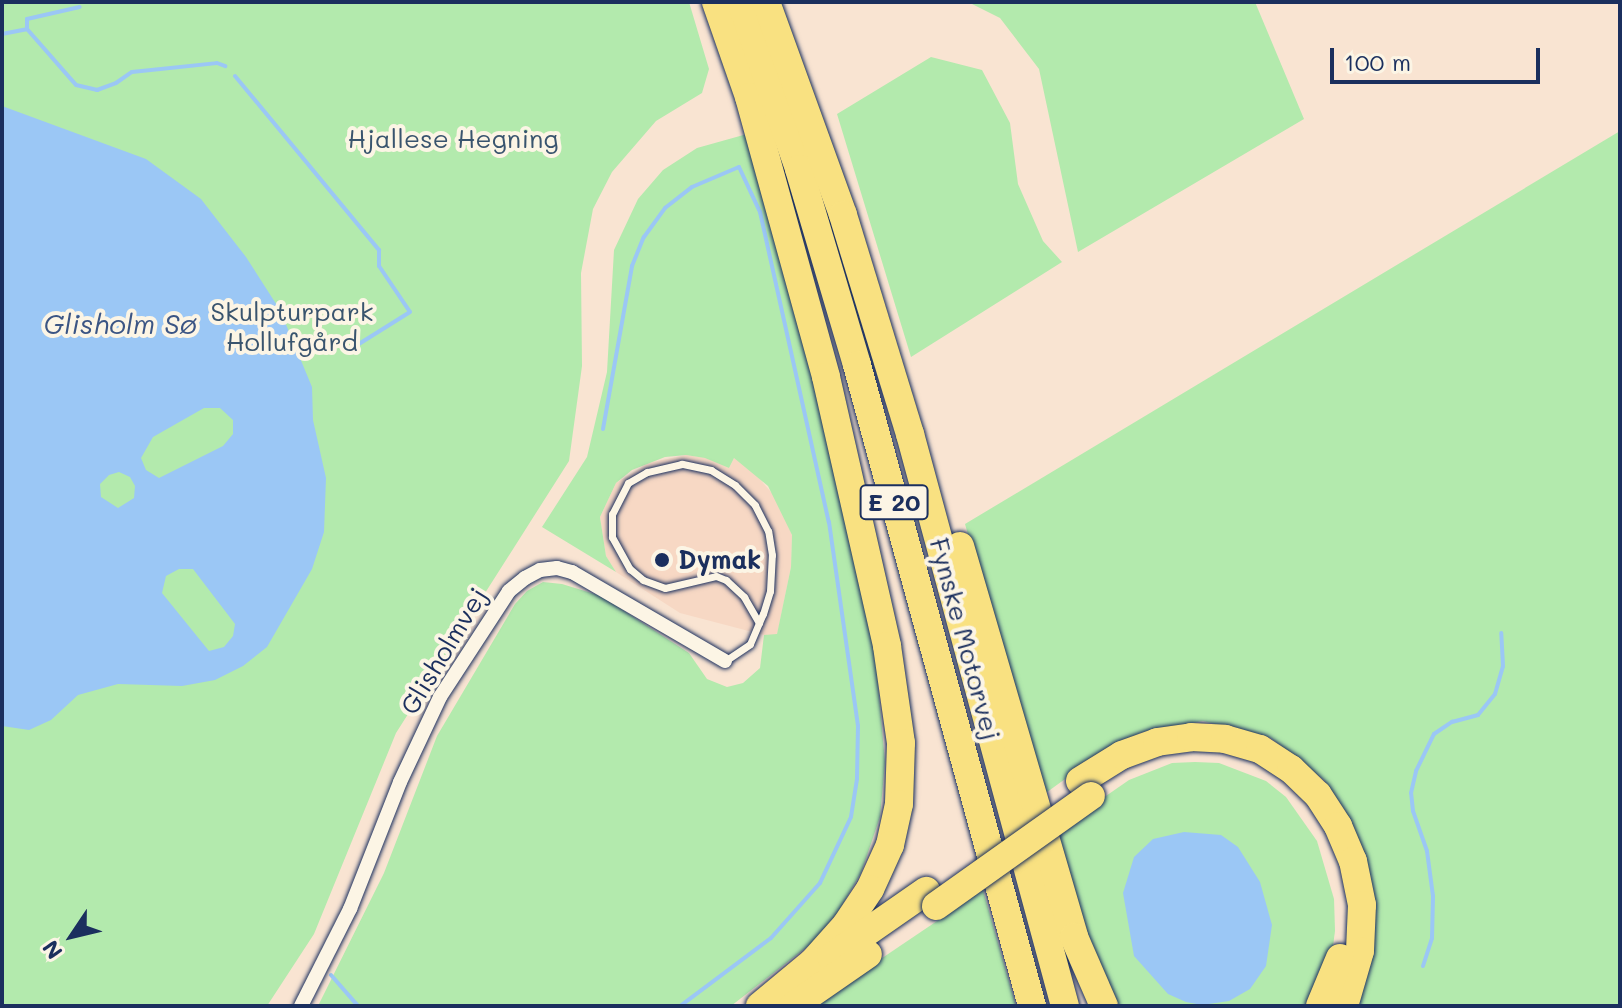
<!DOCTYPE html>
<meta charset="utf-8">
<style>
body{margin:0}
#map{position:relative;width:1622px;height:1008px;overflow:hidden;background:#f9e4d2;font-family:Mali,sans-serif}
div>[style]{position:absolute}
.built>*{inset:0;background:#f7d8c4}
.green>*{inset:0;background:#b3eaad}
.water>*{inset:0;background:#9bc7f5}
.stream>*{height:4px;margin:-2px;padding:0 2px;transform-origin:2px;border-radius:2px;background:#9bc7f5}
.roads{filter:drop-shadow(0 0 2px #1b2f5e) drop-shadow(0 0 2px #1b2f5e)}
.lane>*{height:7px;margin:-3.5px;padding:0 3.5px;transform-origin:3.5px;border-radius:3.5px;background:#fcf5e5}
.street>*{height:14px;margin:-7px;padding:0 7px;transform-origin:7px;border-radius:7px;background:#fcf5e5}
.highway>*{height:28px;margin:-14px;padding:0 14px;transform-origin:14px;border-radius:14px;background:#f9e181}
.bridges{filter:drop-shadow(0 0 2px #1b2f5e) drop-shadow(0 0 2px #1b2f5e)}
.highway-bridge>*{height:28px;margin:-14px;padding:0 14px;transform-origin:14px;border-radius:14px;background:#f9e181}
.dots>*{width:22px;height:22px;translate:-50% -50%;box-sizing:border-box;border:4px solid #fcf5e5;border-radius:50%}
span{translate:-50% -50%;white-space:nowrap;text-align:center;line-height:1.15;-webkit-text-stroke:8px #fcf5e5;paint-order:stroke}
.shield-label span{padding:2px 6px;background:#fcf5e5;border:2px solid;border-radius:6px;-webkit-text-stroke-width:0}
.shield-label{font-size:24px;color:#1b2f5e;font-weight:700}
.park-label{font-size:26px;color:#39546e}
.poi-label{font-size:26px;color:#1b2f5e;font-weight:700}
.left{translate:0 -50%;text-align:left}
.street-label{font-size:26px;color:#1b2f5e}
.water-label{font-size:28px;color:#3b5584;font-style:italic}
.frame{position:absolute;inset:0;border:4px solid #1b2f5e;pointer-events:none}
.north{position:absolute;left:32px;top:896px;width:80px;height:80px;-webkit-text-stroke:6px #fcf5e5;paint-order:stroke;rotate:235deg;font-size:22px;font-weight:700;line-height:32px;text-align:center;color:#1b2f5e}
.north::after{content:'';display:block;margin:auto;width:28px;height:36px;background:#1b2f5e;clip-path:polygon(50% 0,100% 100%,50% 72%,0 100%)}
.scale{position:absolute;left:1330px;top:48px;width:210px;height:36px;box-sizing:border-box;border:4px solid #1b2f5e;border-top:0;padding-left:10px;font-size:24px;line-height:28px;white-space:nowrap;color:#1b2f5e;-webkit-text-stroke:6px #fcf5e5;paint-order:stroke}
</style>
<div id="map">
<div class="built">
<div style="clip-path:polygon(686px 455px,706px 458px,729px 468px,734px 458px,751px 469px,778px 500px,792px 535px,791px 567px,777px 635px,764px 635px,680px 613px,616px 572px,606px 556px,600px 517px,616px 483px,648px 463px)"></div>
</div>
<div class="green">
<div style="clip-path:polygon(2px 2px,689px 2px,709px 69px,702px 93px,656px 121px,612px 172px,593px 209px,581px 273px,582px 366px,569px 461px,396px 733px,314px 934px,267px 1006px,2px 1006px)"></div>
<div style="clip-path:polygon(968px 2px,1255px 2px,1304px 119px,1078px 252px,1039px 69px,1000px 18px)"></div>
<div style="clip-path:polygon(931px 57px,982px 70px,1010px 123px,1018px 184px,1043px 241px,1062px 262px,911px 357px,837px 114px)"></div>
<div style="clip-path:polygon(1620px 131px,1620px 1006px,1357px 1006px,1346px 812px,1324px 780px,1271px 738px,1203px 721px,1140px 733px,1101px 753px,1043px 795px,965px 524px)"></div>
<div style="clip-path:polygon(747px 134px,806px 345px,875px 651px,885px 762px,880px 817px,861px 873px,838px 912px,812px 943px,731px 1006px,318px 1006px,384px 873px,437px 736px,515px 604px,527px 591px,543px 582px,562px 584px,601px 596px,689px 653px,707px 679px,727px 687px,743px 683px,760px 668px,764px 635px,777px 634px,791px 567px,792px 535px,768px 486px,734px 458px,729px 468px,705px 458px,686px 455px,665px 457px,632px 470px,616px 483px,600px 517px,606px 556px,616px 572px,542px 527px,587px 457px,607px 372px,614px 250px,638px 199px,663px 170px,697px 148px)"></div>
<div style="clip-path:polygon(1195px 762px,1219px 763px,1266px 781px,1286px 797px,1317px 841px,1334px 899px,1335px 931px,1331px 961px,1312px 1006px,1114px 1006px,1100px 984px,1054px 832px,1129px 780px,1172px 763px)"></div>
<div style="clip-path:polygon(983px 890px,1016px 1006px,811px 1006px)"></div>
</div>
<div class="water">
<div style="clip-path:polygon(evenodd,2px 106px,146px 159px,201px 199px,246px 257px,280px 310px,312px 387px,313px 420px,326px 478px,324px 532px,312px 569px,267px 647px,243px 666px,215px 680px,182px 686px,118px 684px,78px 695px,51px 720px,29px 730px,2px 726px,2px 106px,204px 408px,220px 408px,233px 420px,233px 434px,223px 446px,159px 478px,146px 470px,141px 458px,153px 437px,204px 408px,2px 106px,119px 472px,130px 477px,135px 486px,134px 498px,118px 508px,101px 497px,100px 484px,109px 475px,119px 472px,2px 106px,179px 569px,193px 569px,235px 624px,233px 636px,224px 647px,209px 651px,162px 593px,166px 576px,179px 569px)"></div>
<div style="clip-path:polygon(1184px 832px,1221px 835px,1238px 847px,1260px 882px,1272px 925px,1266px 966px,1250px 989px,1229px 1001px,1202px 1005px,1186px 1002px,1168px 994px,1134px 956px,1123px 893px,1134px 857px,1153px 839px)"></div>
</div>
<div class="stream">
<div style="left:27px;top:29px;width:74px;rotate:48.8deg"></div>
<div style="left:76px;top:85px;width:22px;rotate:13deg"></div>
<div style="left:97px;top:90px;width:20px;rotate:-20deg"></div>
<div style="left:116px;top:83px;width:19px;rotate:-35deg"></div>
<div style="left:132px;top:72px;width:85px;rotate:-6deg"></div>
<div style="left:217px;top:63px;width:9px;rotate:21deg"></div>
<div style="left:2px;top:34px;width:25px;rotate:-11deg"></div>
<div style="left:27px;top:29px;width:10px;rotate:-90deg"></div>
<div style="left:27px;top:19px;width:54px;rotate:-12.8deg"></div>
<div style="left:235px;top:76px;width:226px;rotate:50.4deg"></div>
<div style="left:379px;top:250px;width:16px;rotate:90deg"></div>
<div style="left:379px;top:266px;width:55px;rotate:56deg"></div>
<div style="left:410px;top:312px;width:66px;rotate:148deg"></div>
<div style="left:603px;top:429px;width:166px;rotate:-79.9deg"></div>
<div style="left:632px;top:266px;width:31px;rotate:-68deg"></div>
<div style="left:644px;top:237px;width:36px;rotate:-54deg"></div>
<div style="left:665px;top:208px;width:34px;rotate:-38deg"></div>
<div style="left:692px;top:187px;width:51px;rotate:-23.1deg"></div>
<div style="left:739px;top:167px;width:50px;rotate:65deg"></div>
<div style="left:760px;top:212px;width:318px;rotate:77.5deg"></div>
<div style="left:829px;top:522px;width:206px;rotate:81.9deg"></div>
<div style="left:858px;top:726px;width:53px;rotate:91.1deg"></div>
<div style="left:857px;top:779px;width:38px;rotate:99deg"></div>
<div style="left:851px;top:817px;width:73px;rotate:115.2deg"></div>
<div style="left:820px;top:883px;width:74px;rotate:131.7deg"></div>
<div style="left:771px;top:938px;width:114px;rotate:143.2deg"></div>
<div style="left:1423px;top:966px;width:29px;rotate:-72deg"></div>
<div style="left:1432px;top:938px;width:42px;rotate:-88.6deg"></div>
<div style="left:1433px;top:896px;width:45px;rotate:-97.6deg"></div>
<div style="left:1427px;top:851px;width:42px;rotate:-109.3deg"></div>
<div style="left:1413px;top:811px;width:18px;rotate:-96deg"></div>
<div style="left:1411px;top:793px;width:23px;rotate:-77deg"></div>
<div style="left:1416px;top:771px;width:41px;rotate:-64.1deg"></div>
<div style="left:1434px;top:734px;width:22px;rotate:-34deg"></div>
<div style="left:1452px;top:722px;width:27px;rotate:-15deg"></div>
<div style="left:1478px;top:715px;width:27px;rotate:-51deg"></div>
<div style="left:1495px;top:694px;width:29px;rotate:-74deg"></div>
<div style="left:1503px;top:666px;width:33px;rotate:-93deg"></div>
<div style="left:331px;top:975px;width:41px;rotate:48.9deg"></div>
</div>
<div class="roads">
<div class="lane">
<div style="left:725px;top:661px;width:30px;rotate:-34deg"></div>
<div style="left:750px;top:644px;width:33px;rotate:-67deg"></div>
<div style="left:763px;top:614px;width:24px;rotate:-73deg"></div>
<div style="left:770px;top:591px;width:36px;rotate:-87deg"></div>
<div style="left:772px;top:555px;width:24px;rotate:-99deg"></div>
<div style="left:768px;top:531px;width:29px;rotate:-117deg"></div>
<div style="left:755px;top:505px;width:28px;rotate:-135deg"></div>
<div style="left:735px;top:485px;width:28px;rotate:-148deg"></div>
<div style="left:711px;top:470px;width:30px;rotate:-168deg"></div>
<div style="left:682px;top:464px;width:36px;rotate:167deg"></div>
<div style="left:647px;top:472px;width:22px;rotate:150deg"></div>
<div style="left:628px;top:483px;width:35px;rotate:117deg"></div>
<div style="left:612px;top:514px;width:23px;rotate:90deg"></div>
<div style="left:612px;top:537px;width:37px;rotate:61deg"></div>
<div style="left:630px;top:569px;width:17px;rotate:40deg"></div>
<div style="left:643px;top:580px;width:23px;rotate:20deg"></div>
<div style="left:665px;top:588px;width:52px;rotate:-13.2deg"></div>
<div style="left:716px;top:576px;width:11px;rotate:22deg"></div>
<div style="left:726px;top:580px;width:25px;rotate:43deg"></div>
<div style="left:744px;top:597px;width:30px;rotate:60deg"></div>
</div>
<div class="street">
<div style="left:301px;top:1006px;width:109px;rotate:-63.2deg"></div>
<div style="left:350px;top:909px;width:136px;rotate:-68.5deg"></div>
<div style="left:400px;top:782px;width:94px;rotate:-64.8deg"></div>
<div style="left:440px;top:697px;width:126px;rotate:-56.9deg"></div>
<div style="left:509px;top:591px;width:21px;rotate:-39deg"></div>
<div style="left:525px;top:578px;width:17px;rotate:-28deg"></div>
<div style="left:540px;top:570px;width:17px;rotate:-7deg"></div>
<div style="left:557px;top:568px;width:16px;rotate:15deg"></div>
<div style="left:572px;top:572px;width:177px;rotate:30.2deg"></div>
</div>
<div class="highway">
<div style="left:716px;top:2px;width:101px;rotate:70.8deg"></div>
<div style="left:749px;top:97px;width:290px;rotate:74.6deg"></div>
<div style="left:826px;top:377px;width:276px;rotate:77.2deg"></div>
<div style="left:887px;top:646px;width:98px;rotate:81.8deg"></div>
<div style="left:901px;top:743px;width:61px;rotate:91.9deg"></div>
<div style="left:899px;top:804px;width:42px;rotate:102.4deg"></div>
<div style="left:890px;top:845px;width:48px;rotate:114.4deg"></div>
<div style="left:870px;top:889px;width:43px;rotate:123.7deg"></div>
<div style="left:846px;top:925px;width:50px;rotate:131.7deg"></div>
<div style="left:813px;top:962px;width:69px;rotate:140.3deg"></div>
<div style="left:741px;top:2px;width:177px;rotate:70.8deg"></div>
<div style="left:799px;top:169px;width:204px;rotate:73.5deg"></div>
<div style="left:857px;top:365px;width:664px;rotate:74.73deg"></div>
<div style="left:766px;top:2px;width:226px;rotate:70.1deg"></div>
<div style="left:843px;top:215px;width:229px;rotate:73deg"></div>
<div style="left:910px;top:434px;width:593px;rotate:74.84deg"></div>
<div style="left:960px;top:546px;width:407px;rotate:73.7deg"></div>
<div style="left:1074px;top:937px;width:75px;rotate:66.5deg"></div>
<div style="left:1080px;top:781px;width:49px;rotate:-31.8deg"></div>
<div style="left:1122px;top:755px;width:37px;rotate:-20deg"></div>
<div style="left:1157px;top:742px;width:34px;rotate:-8deg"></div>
<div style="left:1191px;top:737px;width:34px;rotate:3deg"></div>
<div style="left:1225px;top:739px;width:36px;rotate:16deg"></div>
<div style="left:1260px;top:749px;width:37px;rotate:33deg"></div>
<div style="left:1291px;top:769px;width:37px;rotate:44deg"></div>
<div style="left:1318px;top:795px;width:37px;rotate:57deg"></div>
<div style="left:1338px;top:826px;width:38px;rotate:67deg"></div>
<div style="left:1353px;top:861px;width:45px;rotate:78.4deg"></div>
<div style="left:1362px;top:905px;width:46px;rotate:92.5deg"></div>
<div style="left:1360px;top:951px;width:57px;rotate:106.2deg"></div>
<div style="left:831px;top:957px;width:116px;rotate:-34.8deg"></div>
<div style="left:793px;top:1006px;width:91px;rotate:-34.7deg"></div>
<div style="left:1320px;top:1006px;width:52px;rotate:-67.4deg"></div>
</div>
</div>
<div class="bridges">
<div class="highway-bridge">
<div style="left:936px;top:906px;width:190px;rotate:-35.4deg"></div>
</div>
</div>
<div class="dots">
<div style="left:662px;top:560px;background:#1b2f5e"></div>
</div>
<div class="shield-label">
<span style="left:894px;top:502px">E 20</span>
</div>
<div class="park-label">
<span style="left:453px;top:139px">Hjallese Hegning</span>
<span style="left:292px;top:327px">Skulpturpark<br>Hollufgård</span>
</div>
<div class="poi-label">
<span class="left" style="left:678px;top:560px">Dymak</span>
</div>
<div class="street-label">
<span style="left:965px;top:639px;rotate:75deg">Fynske Motorvej</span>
<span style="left:444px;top:651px;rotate:-59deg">Glisholmvej</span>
</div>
<div class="water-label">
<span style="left:120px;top:323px">Glisholm Sø</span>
</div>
<div class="frame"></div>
<div class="north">N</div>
<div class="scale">100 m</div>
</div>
